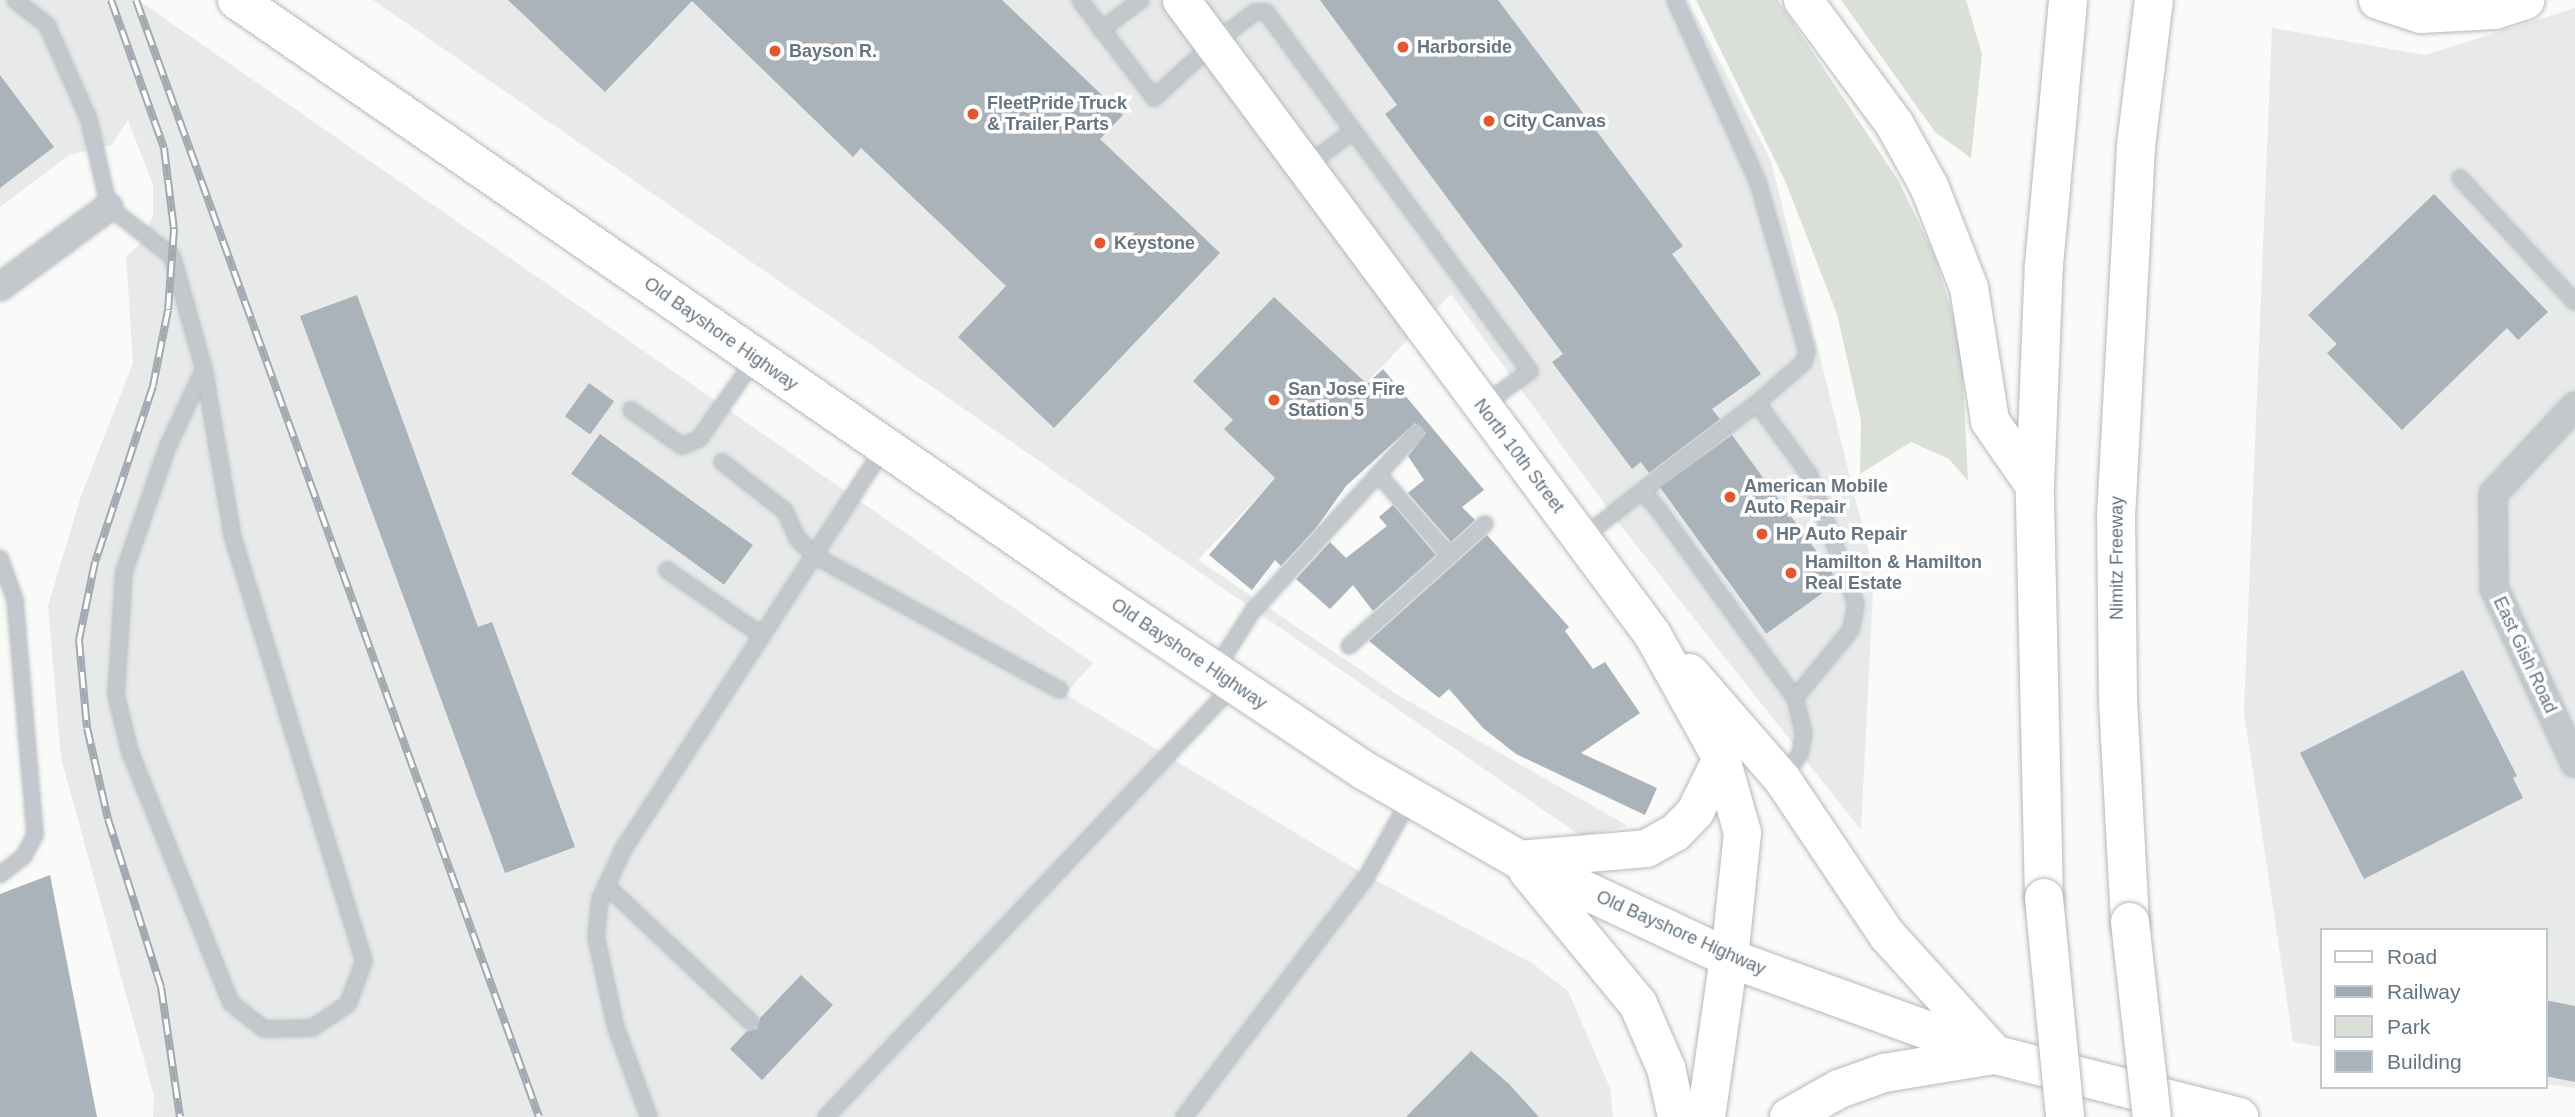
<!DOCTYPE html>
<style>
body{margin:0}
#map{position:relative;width:2575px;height:1117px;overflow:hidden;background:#fafaf8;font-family:Helvetica,sans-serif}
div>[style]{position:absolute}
.built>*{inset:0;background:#e8e9e9}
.green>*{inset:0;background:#dadfd7}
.building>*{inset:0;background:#aab3b9;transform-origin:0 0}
.roads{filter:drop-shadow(0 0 2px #b3babf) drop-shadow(0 0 2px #b3babf)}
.service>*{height:14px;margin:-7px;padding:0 7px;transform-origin:7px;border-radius:7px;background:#c3c8cc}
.minor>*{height:26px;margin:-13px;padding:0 13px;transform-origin:13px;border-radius:13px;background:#c3c8cc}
.secondary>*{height:37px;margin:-18.5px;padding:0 18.5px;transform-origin:18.5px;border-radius:18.5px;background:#fff}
.primary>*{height:38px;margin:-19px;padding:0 19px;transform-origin:19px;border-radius:19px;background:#fff}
.motorway>*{height:38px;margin:-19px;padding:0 19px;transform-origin:19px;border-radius:19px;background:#fff}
.rail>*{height:8px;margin-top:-4px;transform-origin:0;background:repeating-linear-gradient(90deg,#fff 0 16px,#a2aab0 0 32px);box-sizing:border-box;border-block:2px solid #a2aab0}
.bridges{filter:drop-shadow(0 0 2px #b4b9bd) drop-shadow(0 0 2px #b4b9bd)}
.motorway-bridge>*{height:38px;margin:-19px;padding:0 19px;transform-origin:19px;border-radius:19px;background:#fff}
.dots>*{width:19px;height:19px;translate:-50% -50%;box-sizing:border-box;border:4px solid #fff;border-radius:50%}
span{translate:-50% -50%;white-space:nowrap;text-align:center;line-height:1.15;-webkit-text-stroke:7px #fff;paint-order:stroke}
.poi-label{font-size:18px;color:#657683;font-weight:700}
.left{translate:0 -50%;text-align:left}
.street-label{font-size:18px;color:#657683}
.legend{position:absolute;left:2320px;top:928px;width:228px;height:161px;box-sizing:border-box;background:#fff;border:2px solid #c1c8cd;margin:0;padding:9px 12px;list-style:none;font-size:21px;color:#657683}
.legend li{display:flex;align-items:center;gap:14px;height:35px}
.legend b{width:35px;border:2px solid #c1c8cd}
</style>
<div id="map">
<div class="built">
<div style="clip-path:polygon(0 0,138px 0,1093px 663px,1065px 694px,1367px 876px,1532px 963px,1568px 991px,1610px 1088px,1613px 1117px,153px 1117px,154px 1096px,61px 758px,48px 606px,81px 496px,133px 363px,126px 257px,140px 244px,153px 215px,153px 185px,128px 120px,112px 145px,69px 155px,0 207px)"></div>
<div style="clip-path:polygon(373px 0,1688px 0,1771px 161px,1874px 573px,1861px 830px,1614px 517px,1451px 294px,1198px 560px,1396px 694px,1628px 826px,1581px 836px)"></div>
<div style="clip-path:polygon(2575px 8px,2575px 1088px,2545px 1084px,2545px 930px,2321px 930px,2321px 1047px,2293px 1042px,2244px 712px,2272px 28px,2425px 55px)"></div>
</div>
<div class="green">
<div style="clip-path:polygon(1696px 0,1778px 0,1898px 180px,1934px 254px,1961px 341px,1968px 481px,1949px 459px,1911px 442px,1860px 474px,1861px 420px,1837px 314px,1786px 183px)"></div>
<div style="clip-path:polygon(1841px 0,1966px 0,1982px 54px,1971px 158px,1935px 132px)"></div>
</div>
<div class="building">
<div style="clip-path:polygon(508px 0,1002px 0,1123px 115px,1100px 139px,1220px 253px,1054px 428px,958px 337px,1006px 286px,861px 148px,853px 157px,692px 1px,605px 92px)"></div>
<div style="clip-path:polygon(1320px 0,1498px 0,1683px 246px,1672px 254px,1761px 374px,1712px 409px,1720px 419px,1649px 473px,1641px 462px,1632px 469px,1552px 362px,1563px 354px,1385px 114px,1397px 105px)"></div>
<div style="clip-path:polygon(0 75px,54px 147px,0 188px)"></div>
<div style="clip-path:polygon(2434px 194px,2548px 312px,2518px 340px,2507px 328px,2402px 430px,2327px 353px,2337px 344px,2308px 315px)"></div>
<div style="clip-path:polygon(357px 295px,478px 627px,492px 622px,575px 847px,505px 873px,300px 316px)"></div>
<div style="clip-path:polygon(1274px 297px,1367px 384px,1383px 369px,1484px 490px,1462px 507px,1475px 520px,1451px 542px,1408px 493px,1424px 480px,1408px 456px,1426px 433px,1415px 423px,1346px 486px,1316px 528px,1281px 566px,1275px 560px,1252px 590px,1209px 555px,1275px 478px,1224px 429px,1233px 420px,1193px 381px)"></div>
<div style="left:589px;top:383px;width:31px;height:41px;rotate:36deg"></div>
<div style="left:600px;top:434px;width:189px;height:49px;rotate:36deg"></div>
<div style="left:1732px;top:435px;width:181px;height:89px;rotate:54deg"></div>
<div style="clip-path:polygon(1393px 505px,1436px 555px,1373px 611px,1353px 585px,1330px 609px,1296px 579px,1330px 542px,1346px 558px,1387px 526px,1379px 517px)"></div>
<div style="clip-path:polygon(1487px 535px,1569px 627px,1565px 631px,1593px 669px,1605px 662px,1640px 713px,1581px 753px,1657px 788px,1645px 815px,1516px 754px,1483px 728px,1449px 689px,1439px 698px,1369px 641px)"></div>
<div style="clip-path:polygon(2463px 670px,2517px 776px,2513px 778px,2523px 798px,2364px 879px,2300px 753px)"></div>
<div style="clip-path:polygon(50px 875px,97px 1117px,0 1117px,0 894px)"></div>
<div style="clip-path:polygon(801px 975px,833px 1005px,762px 1080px,730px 1049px,747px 1031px,757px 1029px,760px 1018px)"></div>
<div style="clip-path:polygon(2545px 1000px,2575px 1006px,2575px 1082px,2545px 1076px)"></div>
<div style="clip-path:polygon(1471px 1051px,1509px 1084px,1539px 1117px,1406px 1117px)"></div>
</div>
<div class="roads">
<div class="service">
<div style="left:15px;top:0;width:41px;rotate:38deg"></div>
<div style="left:47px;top:25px;width:104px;rotate:66.1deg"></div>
<div style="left:89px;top:120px;width:89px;rotate:77.1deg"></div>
<div style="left:109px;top:207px;width:80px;rotate:37.9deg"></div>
<div style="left:172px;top:256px;width:117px;rotate:74.2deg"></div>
<div style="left:204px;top:369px;width:171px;rotate:80.3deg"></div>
<div style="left:233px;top:538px;width:443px;rotate:72.8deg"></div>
<div style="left:364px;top:961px;width:46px;rotate:110.4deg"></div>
<div style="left:348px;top:1004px;width:43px;rotate:146.3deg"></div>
<div style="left:312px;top:1028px;width:48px;rotate:178.8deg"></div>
<div style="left:264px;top:1029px;width:42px;rotate:-141.8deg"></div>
<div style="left:231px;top:1003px;width:271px;rotate:-111.9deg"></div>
<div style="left:130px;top:752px;width:59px;rotate:-103.8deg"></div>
<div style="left:116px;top:695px;width:123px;rotate:-86.3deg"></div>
<div style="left:124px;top:572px;width:133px;rotate:-70.8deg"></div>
<div style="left:168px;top:446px;width:85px;rotate:-64.9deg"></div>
<div style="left:1080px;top:0;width:123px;rotate:52.9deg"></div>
<div style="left:1154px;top:98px;width:80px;rotate:-42.5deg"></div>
<div style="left:1213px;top:44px;width:53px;rotate:-37.3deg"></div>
<div style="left:1255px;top:12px;width:11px"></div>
<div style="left:1266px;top:12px;width:446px;rotate:53.7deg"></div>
<div style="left:1530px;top:371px;width:59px;rotate:143.9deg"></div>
<div style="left:1101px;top:30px;width:50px;rotate:-36.9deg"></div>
<div style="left:1306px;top:166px;width:57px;rotate:-36.5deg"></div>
<div style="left:2460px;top:178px;width:169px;rotate:47.2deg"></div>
<div style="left:1757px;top:403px;width:88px;rotate:53.8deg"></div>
<div style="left:1809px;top:474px;width:138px;rotate:70.1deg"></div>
<div style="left:1856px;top:604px;width:26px;rotate:101deg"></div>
<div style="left:1851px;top:630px;width:88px;rotate:129.5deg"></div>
<div style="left:631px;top:410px;width:62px;rotate:35.2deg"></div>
<div style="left:682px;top:446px;width:18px;rotate:-22deg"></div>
<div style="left:699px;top:439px;width:98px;rotate:-55deg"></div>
<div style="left:722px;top:462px;width:80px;rotate:37.9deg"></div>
<div style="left:785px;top:511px;width:30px;rotate:66deg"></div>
<div style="left:797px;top:538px;width:25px;rotate:45deg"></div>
<div style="left:815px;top:556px;width:279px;rotate:28.7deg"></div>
<div style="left:1378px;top:474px;width:109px;rotate:48.7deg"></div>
<div style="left:1642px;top:491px;width:145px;rotate:-37.4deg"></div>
<div style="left:1757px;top:403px;width:62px;rotate:-41.1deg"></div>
<div style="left:1804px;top:362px;width:11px;rotate:-75deg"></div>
<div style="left:1807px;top:351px;width:176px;rotate:-106.2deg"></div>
<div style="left:1758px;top:182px;width:200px;rotate:-114.5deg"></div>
<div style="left:1581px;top:539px;width:78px;rotate:-38.2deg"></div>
<div style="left:1642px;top:491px;width:24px;rotate:48deg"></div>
<div style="left:1658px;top:509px;width:233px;rotate:54.1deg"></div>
<div style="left:1795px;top:698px;width:36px;rotate:76deg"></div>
<div style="left:1804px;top:733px;width:21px;rotate:101deg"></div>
<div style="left:1800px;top:754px;width:29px;rotate:126deg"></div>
<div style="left:0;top:558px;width:45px;rotate:70.3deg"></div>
<div style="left:15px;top:600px;width:236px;rotate:85.1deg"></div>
<div style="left:35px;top:835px;width:24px;rotate:118deg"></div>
<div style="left:24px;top:856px;width:31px;rotate:142deg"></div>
<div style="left:667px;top:570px;width:116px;rotate:34.5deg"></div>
<div style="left:1349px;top:646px;width:183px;rotate:-41.9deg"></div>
<div style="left:1215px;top:670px;width:69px;rotate:-57.5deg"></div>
<div style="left:1252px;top:612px;width:244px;rotate:-47.5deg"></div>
<div style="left:607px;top:886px;width:198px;rotate:43.4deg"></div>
<div style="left:649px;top:1117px;width:95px;rotate:-110.3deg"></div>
<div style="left:616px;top:1028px;width:93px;rotate:-102.4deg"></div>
<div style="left:596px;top:937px;width:38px;rotate:-84deg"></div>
<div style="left:600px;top:899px;width:56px;rotate:-64.8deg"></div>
<div style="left:624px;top:848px;width:476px;rotate:-57deg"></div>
<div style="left:826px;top:1117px;width:593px;rotate:-46.64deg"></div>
<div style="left:1184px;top:1117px;width:303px;rotate:-52.8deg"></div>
<div style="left:1367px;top:876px;width:88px;rotate:-60.8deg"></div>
</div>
<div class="minor">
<div style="left:0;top:287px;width:135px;rotate:-36.3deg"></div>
<div style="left:2575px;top:406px;width:120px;rotate:133deg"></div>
<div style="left:2493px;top:494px;width:94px;rotate:89.4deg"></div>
<div style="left:2494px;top:588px;width:193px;rotate:65.2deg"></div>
</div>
<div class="secondary">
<div style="left:1181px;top:0;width:790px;rotate:53.39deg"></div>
<div style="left:1652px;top:634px;width:142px;rotate:60.9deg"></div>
<div style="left:1721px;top:758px;width:77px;rotate:74.2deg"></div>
<div style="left:1742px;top:832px;width:127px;rotate:95.9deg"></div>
<div style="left:1689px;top:672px;width:142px;rotate:49deg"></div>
<div style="left:1782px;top:779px;width:188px;rotate:56.1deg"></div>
<div style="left:1887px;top:935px;width:162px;rotate:47.8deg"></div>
<div style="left:1518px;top:859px;width:128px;rotate:-4.9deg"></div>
<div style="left:1646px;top:848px;width:33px;rotate:-29deg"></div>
<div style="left:1675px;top:832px;width:29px;rotate:-46deg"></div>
<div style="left:1695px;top:811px;width:59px;rotate:-63.9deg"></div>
</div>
<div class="primary">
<div style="left:237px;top:0;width:1024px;rotate:34.57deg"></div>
<div style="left:1080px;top:581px;width:343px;rotate:33.7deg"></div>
<div style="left:1365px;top:771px;width:177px;rotate:29.9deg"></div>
<div style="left:1518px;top:859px;width:233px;rotate:25.1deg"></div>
<div style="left:1729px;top:958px;width:284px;rotate:20deg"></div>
<div style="left:1996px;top:1055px;width:251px;rotate:14.3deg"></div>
<div style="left:1528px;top:871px;width:173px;rotate:50.4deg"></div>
<div style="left:1638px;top:1004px;width:70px;rotate:66.4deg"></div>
<div style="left:1666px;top:1068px;width:50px;rotate:77.3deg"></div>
<div style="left:1706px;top:1117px;width:161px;rotate:-81.8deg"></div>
<div style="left:1789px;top:1117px;width:57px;rotate:-29.2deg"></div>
<div style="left:1839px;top:1089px;width:48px;rotate:-19.6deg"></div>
<div style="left:1884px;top:1073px;width:111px;rotate:-9.3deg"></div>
</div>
<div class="motorway">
<div style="left:1803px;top:0;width:155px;rotate:53.6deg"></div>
<div style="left:1895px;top:125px;width:70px;rotate:60.9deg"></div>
<div style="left:1929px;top:186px;width:110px;rotate:68.6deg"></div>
<div style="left:1969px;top:288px;width:135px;rotate:81deg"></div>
<div style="left:1990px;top:421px;width:79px;rotate:55.3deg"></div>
<div style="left:2378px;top:0;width:45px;rotate:18deg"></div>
<div style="left:2421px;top:14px;width:74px;rotate:-3.1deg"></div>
<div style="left:2495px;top:10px;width:32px;rotate:-18deg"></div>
<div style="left:2044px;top:898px;width:412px;rotate:-91.3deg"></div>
<div style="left:2035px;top:486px;width:221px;rotate:-87.7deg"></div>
<div style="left:2044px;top:265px;width:266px;rotate:-84.8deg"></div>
<div style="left:2130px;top:922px;width:222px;rotate:-93.1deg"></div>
<div style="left:2118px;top:700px;width:183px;rotate:-90.6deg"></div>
<div style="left:2116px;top:517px;width:372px;rotate:-86.9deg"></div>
<div style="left:2136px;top:146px;width:147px;rotate:-83deg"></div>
</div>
</div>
<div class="rail">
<div style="left:111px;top:0;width:157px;rotate:70.3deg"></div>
<div style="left:164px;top:148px;width:82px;rotate:83deg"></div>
<div style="left:174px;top:229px;width:81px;rotate:94.2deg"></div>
<div style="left:168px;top:310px;width:77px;rotate:101.2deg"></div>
<div style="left:153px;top:386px;width:185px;rotate:108.2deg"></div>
<div style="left:95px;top:562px;width:80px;rotate:101.6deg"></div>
<div style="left:79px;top:640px;width:88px;rotate:84.8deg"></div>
<div style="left:87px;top:728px;width:93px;rotate:77deg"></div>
<div style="left:108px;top:819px;width:176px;rotate:72.5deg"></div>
<div style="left:161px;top:987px;width:131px;rotate:81.7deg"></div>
<div style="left:136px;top:0;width:1187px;rotate:70.16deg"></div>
</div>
<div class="bridges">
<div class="motorway-bridge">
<div style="left:2044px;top:898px;width:220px;rotate:84.5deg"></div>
<div style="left:2130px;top:922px;width:196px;rotate:83.6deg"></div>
</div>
</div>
<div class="dots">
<div style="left:1403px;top:47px;background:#e4572e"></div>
<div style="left:775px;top:51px;background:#e4572e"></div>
<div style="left:973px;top:114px;background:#e4572e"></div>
<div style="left:1489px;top:121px;background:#e4572e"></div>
<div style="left:1100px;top:243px;background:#e4572e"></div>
<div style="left:1274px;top:400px;background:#e4572e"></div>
<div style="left:1730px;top:497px;background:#e4572e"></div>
<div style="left:1762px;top:534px;background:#e4572e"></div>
<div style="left:1791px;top:573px;background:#e4572e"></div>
</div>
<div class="poi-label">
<span class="left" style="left:1417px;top:47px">Harborside</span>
<span class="left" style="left:789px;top:51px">Bayson R.</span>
<span class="left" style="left:987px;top:114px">FleetPride Truck<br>&amp; Trailer Parts</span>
<span class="left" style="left:1503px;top:121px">City Canvas</span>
<span class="left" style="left:1114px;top:243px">Keystone</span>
<span class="left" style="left:1288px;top:400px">San Jose Fire<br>Station 5</span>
<span class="left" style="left:1744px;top:497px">American Mobile<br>Auto Repair</span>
<span class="left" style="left:1776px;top:534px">HP Auto Repair</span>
<span class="left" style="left:1805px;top:573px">Hamilton &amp; Hamilton<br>Real Estate</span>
</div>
<div class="street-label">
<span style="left:721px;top:334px;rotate:35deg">Old Bayshore Highway</span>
<span style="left:1519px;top:456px;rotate:53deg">North 10th Street</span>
<span style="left:2117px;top:558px;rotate:-90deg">Nimitz Freeway</span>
<span style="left:1189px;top:654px;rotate:34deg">Old Bayshore Highway</span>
<span style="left:2525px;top:655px;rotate:65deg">East Gish Road</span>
<span style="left:1681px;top:933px;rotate:24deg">Old Bayshore Highway</span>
</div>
<ul class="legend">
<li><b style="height:9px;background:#fff"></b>Road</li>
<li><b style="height:9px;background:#a2aab0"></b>Railway</li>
<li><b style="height:19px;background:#dadfd7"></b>Park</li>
<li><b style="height:19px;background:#aab3b9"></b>Building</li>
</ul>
</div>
